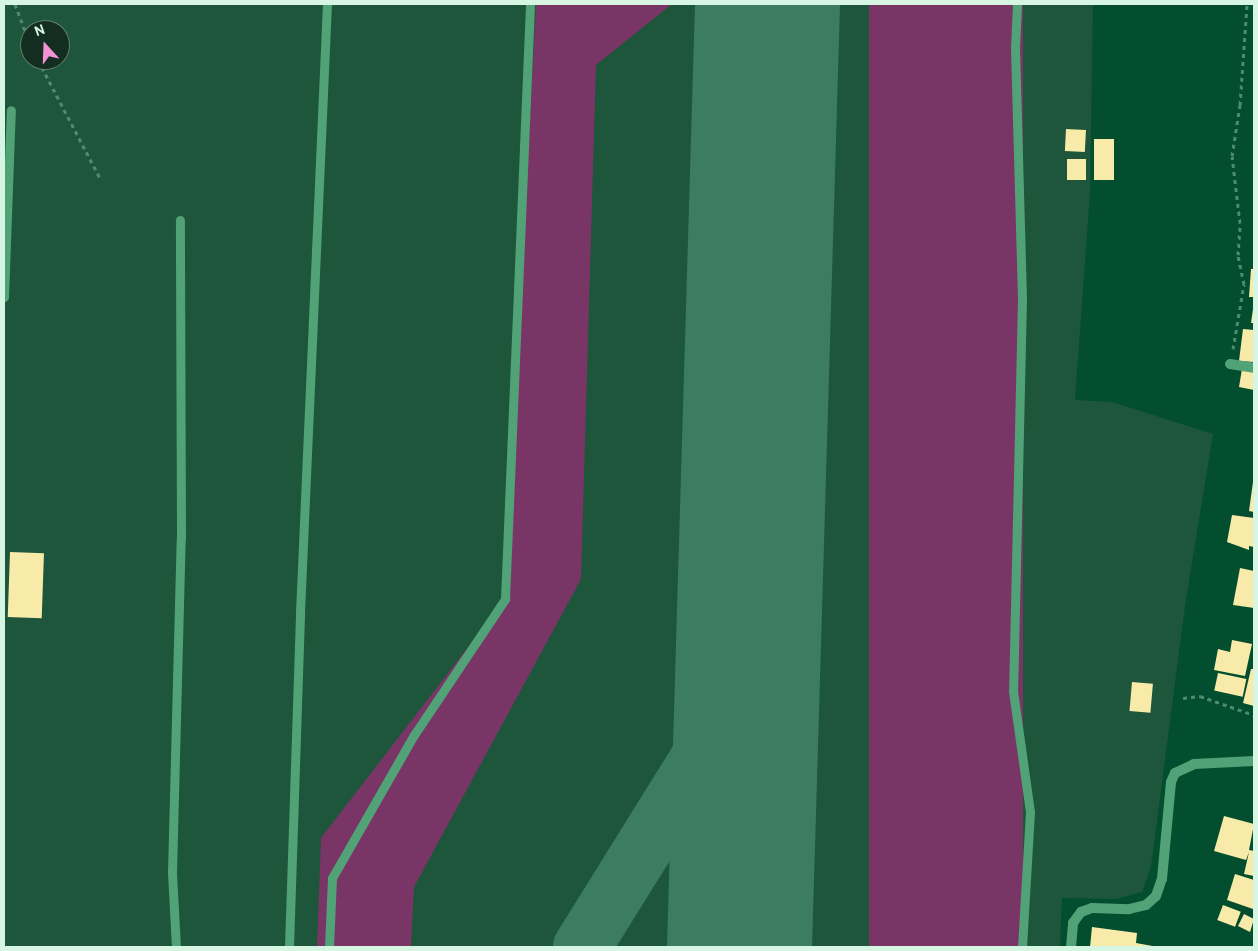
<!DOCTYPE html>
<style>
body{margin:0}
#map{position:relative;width:1258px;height:951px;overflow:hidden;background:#024e2f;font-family:Overpass,sans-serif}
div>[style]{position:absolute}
.built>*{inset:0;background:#1d563a}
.green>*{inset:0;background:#7a3567;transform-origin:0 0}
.taxiway>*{height:58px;margin:-29px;padding:0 29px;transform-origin:29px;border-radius:29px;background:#3c7c61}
.runway>*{height:145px;margin:-72.5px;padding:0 72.5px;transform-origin:72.5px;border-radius:72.5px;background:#3c7c61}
.building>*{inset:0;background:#f8eba9;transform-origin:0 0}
.path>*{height:3px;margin-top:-1.5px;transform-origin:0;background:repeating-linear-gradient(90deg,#4f8b70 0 4px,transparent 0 8px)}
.lane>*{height:9px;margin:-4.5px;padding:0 4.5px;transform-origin:4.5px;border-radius:4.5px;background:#51a277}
.street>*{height:10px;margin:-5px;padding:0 5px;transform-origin:5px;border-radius:5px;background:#51a277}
span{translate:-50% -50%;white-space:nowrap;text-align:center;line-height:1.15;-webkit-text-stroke:5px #132e20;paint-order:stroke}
.frame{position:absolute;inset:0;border:5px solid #d6f6e3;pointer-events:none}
.north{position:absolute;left:20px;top:20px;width:50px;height:50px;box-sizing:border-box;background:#132e20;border:1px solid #617e6e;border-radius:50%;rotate:340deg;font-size:14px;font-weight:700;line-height:20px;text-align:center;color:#d6f6e3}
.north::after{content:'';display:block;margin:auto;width:18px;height:22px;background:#f391d6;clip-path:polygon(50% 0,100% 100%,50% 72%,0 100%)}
</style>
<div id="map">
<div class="built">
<div style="clip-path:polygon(evenodd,4px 4px,1093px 4px,1090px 193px,1075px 400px,1112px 402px,1213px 434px,1185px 606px,1151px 867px,1142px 892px,1116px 899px,1062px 898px,1060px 947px,4px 947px,4px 4px,30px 30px,60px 30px,60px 60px,30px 60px,30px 30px)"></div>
</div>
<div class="green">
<div style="clip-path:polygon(536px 4px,672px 4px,596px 65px,581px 579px,414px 887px,411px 947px,317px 947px,321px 838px,505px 599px)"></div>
<div style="left:869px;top:4px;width:154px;height:943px"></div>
</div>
<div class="taxiway">
<div style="left:582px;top:947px;width:277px;rotate:-58.1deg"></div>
<div style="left:728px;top:712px;width:34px;rotate:-69deg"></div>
<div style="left:740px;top:680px;width:35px;rotate:-78deg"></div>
</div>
<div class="runway">
<div style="left:739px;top:947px;width:943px;rotate:-88.3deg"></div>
</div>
<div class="building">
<div style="left:1066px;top:129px;width:20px;height:22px;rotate:3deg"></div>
<div style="left:1094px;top:139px;width:20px;height:41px"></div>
<div style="left:1067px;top:159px;width:19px;height:21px"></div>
<div style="clip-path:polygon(1251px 269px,1254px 269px,1254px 297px,1249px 297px)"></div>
<div style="clip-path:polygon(1253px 309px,1254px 309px,1254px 323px,1251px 323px)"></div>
<div style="clip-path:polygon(1243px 329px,1254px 330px,1254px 362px,1239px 361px)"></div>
<div style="clip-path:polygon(1242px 369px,1254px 371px,1254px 390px,1239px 387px)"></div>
<div style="clip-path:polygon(1253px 482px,1254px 483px,1254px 512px,1249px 511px)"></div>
<div style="clip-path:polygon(1232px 515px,1254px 518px,1254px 547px,1249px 546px,1249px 550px,1227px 542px)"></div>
<div style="left:10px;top:552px;width:34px;height:65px;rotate:2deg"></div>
<div style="clip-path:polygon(1240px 568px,1254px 571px,1254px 608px,1233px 605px)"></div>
<div style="clip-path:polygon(1232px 640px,1252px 644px,1245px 676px,1214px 670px,1218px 649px,1230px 652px)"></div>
<div style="clip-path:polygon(1251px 669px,1254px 669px,1254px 706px,1243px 703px)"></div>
<div style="left:1218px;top:673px;width:29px;height:18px;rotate:12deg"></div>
<div style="left:1132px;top:682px;width:21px;height:29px;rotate:5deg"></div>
<div style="clip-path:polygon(1224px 816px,1254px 824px,1249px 850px,1254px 851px,1254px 876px,1244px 874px,1249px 852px,1246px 860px,1214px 851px)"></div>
<div style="clip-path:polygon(1235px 874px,1254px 880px,1253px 909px,1227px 900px)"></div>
<div style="left:1223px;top:905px;width:19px;height:16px;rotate:21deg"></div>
<div style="clip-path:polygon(1244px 914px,1254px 919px,1250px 932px,1238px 926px)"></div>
<div style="clip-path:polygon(1092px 927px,1137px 933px,1136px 943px,1158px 947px,1090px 947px)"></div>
</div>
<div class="path">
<div style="left:15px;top:4px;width:43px;rotate:69.4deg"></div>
<div style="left:38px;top:60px;width:133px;rotate:62.3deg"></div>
<div style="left:1233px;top:349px;width:66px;rotate:-80.4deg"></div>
<div style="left:1244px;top:284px;width:30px;rotate:-102deg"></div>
<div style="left:1238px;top:255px;width:32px;rotate:-86deg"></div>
<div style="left:1240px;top:223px;width:67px;rotate:-96.8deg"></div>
<div style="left:1232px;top:156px;width:52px;rotate:-81.1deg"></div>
<div style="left:1240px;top:105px;width:101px;rotate:-86deg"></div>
<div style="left:1183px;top:698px;width:17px;rotate:-7deg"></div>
<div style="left:1200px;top:696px;width:57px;rotate:19.4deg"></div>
</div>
<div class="lane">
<div style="left:1017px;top:4px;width:44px;rotate:92.6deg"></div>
<div style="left:1015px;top:48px;width:251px;rotate:88.4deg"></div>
<div style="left:1022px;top:299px;width:392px;rotate:91.3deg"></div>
<div style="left:1013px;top:691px;width:122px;rotate:82deg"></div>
<div style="left:1030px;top:812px;width:135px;rotate:93.4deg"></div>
<div style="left:4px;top:297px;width:187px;rotate:-87.9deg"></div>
<div style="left:176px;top:947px;width:75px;rotate:-93.1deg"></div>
<div style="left:172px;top:872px;width:334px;rotate:-88.5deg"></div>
<div style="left:181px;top:538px;width:318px;rotate:-90.2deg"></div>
<div style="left:289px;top:947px;width:335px;rotate:-88.1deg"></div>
<div style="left:300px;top:612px;width:609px;rotate:-87.46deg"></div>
<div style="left:329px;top:947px;width:69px;rotate:-87.5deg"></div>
<div style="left:332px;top:878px;width:165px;rotate:-60.2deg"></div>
<div style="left:414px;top:735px;width:164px;rotate:-56.2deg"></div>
<div style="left:505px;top:599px;width:596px;rotate:-87.59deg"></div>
</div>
<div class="street">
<div style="left:1230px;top:364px;width:24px;rotate:9deg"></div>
<div style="left:1071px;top:947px;width:24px;rotate:-85deg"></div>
<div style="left:1073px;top:923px;width:14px;rotate:-54deg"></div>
<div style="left:1081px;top:912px;width:12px;rotate:-20deg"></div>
<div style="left:1092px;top:908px;width:37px;rotate:2deg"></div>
<div style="left:1129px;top:909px;width:17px;rotate:-13deg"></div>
<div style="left:1146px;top:905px;width:13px;rotate:-42deg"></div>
<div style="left:1156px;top:896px;width:18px;rotate:-71deg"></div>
<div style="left:1162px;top:879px;width:97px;rotate:-84.7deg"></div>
<div style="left:1171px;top:782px;width:10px;rotate:-66deg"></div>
<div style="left:1175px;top:773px;width:21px;rotate:-25deg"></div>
<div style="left:1194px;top:764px;width:60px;rotate:-2.9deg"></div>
</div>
<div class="frame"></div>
<div class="north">N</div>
</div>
